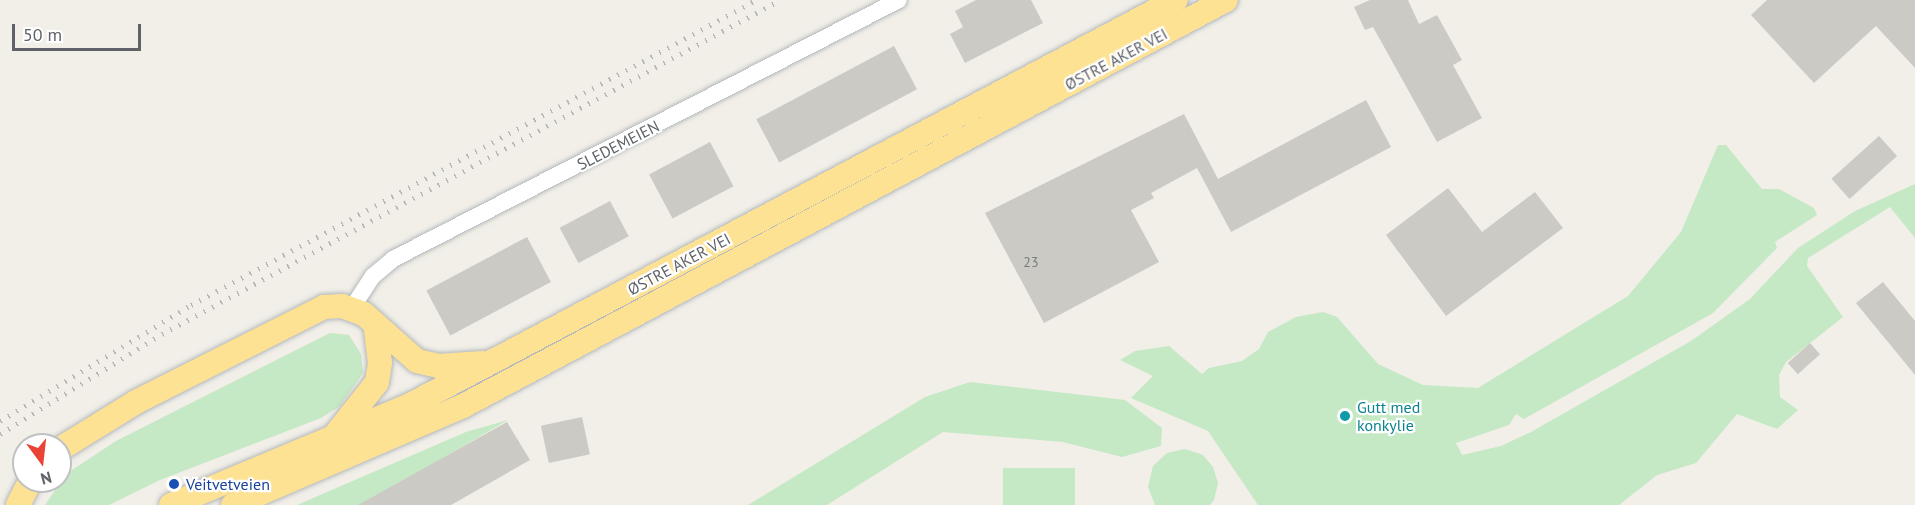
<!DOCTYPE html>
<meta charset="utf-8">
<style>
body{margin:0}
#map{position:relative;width:1915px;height:505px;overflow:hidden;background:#f1efe8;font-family:"PT Sans",sans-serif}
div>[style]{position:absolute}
.green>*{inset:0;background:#c5e8c5;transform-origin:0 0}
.building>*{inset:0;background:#cccac5;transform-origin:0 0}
.roads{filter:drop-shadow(0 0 2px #b5b8bc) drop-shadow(0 0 2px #b5b8bc)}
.minor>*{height:16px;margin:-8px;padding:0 8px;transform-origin:8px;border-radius:8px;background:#fff}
.highway>*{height:24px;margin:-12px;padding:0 12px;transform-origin:12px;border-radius:12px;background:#fde293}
.rail>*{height:4.5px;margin-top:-2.25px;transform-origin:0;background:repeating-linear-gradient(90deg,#b6b7b8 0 1.5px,transparent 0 9.5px)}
.dots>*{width:16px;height:16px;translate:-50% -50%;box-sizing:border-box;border:3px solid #fff;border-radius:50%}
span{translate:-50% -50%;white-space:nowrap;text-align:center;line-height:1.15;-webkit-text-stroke:4.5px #fff;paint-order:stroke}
.number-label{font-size:14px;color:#7a7d7f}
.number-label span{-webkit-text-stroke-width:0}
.street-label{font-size:16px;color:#5f6368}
.culture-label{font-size:16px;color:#0d838f}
.left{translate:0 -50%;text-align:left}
.transit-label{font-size:16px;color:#164399}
.north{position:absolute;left:12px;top:433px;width:60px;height:60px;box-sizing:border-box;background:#fff;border:2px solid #bfc1c3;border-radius:50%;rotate:165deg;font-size:16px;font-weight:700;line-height:24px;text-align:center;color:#5f6368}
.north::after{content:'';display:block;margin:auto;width:21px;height:27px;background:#ea4335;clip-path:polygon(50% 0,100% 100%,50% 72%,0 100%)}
.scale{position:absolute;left:12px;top:24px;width:129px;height:27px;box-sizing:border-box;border:3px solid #5f6368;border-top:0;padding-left:8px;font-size:18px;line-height:21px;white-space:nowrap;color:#5f6368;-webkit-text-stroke:4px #fff;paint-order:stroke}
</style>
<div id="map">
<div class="green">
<div style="clip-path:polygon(1718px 145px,1726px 145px,1762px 189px,1779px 189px,1814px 208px,1817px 215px,1775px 242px,1777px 248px,1713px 313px,1524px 419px,1516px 414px,1509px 425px,1456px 443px,1462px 455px,1501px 446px,1531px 432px,1691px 341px,1750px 299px,1798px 248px,1855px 211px,1915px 184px,1915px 238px,1890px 207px,1808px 258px,1807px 266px,1843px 317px,1786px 362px,1779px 375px,1780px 397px,1798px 410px,1777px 429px,1737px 414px,1696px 463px,1657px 475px,1619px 505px,1258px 505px,1208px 431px,1131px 398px,1153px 376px,1120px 360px,1135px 351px,1169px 346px,1202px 374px,1209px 368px,1242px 361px,1259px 349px,1268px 332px,1296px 317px,1323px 312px,1337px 317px,1378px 364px,1423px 385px,1478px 388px,1628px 296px,1681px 232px)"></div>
<div style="clip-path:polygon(330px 333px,349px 335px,361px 354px,363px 373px,340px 406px,321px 418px,160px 480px,109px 505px,45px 505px,66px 474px,116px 441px)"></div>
<div style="clip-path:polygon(970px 382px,1125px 400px,1162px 428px,1161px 446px,1122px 457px,1063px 442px,943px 432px,827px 505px,748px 505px,925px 397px)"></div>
<div style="clip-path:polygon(508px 420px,362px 505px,297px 505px,466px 432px)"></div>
<div style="clip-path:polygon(1185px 449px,1203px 455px,1213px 467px,1218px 483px,1214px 500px,1210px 505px,1155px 505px,1148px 487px,1153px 466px,1167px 453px)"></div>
<div style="left:1075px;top:468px;width:37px;height:72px;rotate:90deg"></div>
</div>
<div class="building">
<div style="clip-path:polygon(976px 0,1031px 0,1043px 23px,965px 63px,950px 34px,963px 27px,955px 11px)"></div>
<div style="clip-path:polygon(1370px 0,1408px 0,1419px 24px,1437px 15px,1462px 60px,1453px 65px,1482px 118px,1437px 142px,1373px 27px,1365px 30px,1354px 7px)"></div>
<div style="clip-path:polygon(1767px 0,1915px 0,1915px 68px,1876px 26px,1814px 83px,1751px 15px)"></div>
<div style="left:894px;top:46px;width:49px;height:156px;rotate:62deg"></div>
<div style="clip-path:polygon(1366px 100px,1391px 147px,1231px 232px,1197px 168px,1151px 193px,1154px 198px,1131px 210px,1159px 262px,1044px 323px,985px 213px,1184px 114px,1218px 179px)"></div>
<div style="left:1879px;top:136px;width:27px;height:64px;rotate:48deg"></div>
<div style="left:710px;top:142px;width:50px;height:69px;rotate:62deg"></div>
<div style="clip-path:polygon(1448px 188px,1482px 232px,1535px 192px,1563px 228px,1446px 316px,1386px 235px)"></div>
<div style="left:610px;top:201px;width:40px;height:57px;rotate:62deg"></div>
<div style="left:527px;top:237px;width:51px;height:114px;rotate:62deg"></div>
<div style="clip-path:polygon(1883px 282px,1915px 321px,1915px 375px,1856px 303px)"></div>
<div style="left:1810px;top:343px;width:15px;height:30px;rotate:48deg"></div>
<div style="left:582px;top:417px;width:38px;height:42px;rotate:78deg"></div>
<div style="clip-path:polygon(507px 422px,530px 460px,451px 505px,358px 505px)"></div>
</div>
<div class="roads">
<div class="minor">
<div style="left:352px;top:308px;width:38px;rotate:-57deg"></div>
<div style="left:373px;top:276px;width:26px;rotate:-40deg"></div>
<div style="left:393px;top:259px;width:568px;rotate:-27.11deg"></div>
</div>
<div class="highway">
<div style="left:336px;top:434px;width:66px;rotate:-51.7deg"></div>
<div style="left:377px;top:382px;width:19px;rotate:-81deg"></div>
<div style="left:380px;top:363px;width:38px;rotate:-97deg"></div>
<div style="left:60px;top:449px;width:89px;rotate:-31.7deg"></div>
<div style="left:136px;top:402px;width:211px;rotate:-26.8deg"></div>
<div style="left:324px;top:307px;width:18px;rotate:-3deg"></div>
<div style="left:342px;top:306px;width:23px;rotate:20deg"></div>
<div style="left:364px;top:314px;width:71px;rotate:41.6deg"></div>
<div style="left:417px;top:361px;width:22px;rotate:13deg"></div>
<div style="left:438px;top:366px;width:45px;rotate:-3.8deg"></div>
<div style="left:18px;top:505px;width:27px;rotate:-63deg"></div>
<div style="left:171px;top:505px;width:261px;rotate:-22.7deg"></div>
<div style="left:412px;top:404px;width:864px;rotate:-27.87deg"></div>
<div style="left:233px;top:505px;width:250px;rotate:-23.3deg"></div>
<div style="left:463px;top:406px;width:864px;rotate:-28.02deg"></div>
</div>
</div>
<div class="rail">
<div style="left:0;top:421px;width:223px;rotate:-31.3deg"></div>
<div style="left:191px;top:305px;width:642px;rotate:-28.36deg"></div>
<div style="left:0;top:434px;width:190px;rotate:-31.7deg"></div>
<div style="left:162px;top:334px;width:702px;rotate:-28.39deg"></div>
</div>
<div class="dots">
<div style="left:1345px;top:416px;background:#0f9aa8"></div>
<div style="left:174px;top:484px;background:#1a4fb4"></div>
</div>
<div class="number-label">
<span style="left:1031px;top:262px">23</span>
</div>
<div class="street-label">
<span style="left:1116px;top:59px;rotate:-28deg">ØSTRE AKER VEI</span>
<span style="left:618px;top:145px;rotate:-27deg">SLEDEMEIEN</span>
<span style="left:679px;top:264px;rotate:-28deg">ØSTRE AKER VEI</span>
</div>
<div class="culture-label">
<span class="left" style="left:1357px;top:416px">Gutt med<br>konkylie</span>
</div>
<div class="transit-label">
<span class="left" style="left:186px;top:484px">Veitvetveien</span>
</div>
<div class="north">N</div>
<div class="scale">50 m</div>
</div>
